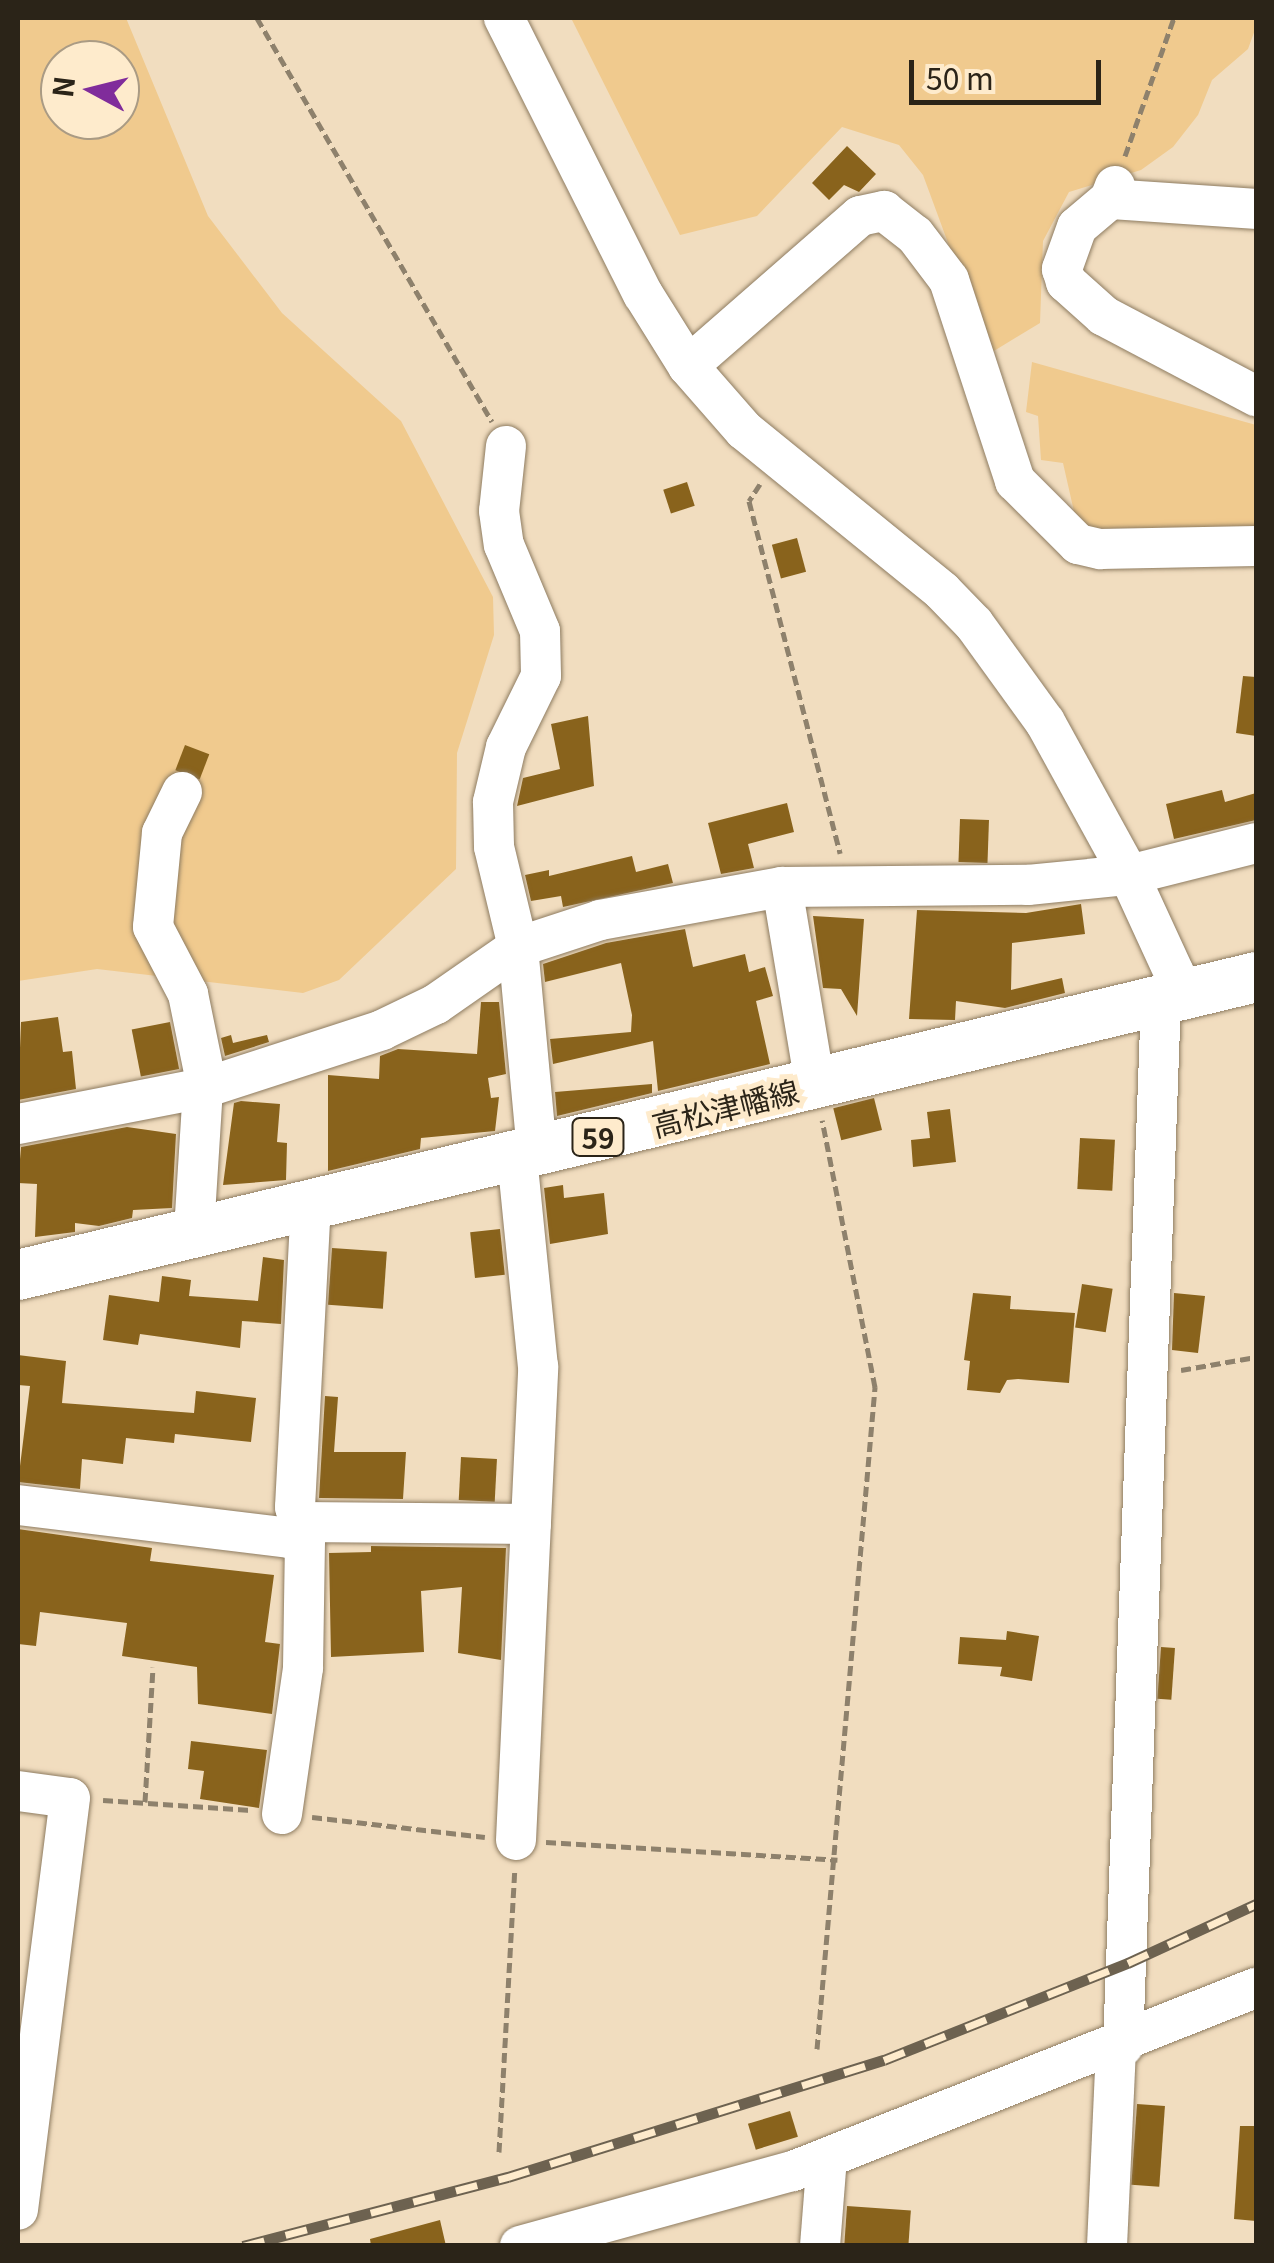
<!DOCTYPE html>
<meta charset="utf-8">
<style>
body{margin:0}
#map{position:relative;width:1274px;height:2263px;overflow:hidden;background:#f1ddbf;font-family:Georgia,"Noto Sans JP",serif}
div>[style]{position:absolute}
.green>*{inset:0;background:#f0ca8e}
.building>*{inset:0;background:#89631c;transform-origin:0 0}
.path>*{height:5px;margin-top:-2.5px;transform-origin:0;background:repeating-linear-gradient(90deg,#8e816c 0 10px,transparent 0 15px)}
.roads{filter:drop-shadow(0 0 2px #8e7c61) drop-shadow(0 0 2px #8e7c61)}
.minor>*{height:40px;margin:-20px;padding:0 20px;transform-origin:20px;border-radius:20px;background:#fff}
.major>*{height:50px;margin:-25px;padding:0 25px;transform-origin:25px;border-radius:25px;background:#fff}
.rail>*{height:11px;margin-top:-5.5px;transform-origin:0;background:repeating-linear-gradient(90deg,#feebcc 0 22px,#6d6250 0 44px);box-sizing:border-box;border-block:2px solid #6d6250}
span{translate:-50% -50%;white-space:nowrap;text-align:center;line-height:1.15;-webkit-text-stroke:10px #feebcc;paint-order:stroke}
.shield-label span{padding:2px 8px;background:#feebcc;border:2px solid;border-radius:8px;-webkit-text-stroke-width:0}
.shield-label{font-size:28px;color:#2b2418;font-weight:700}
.street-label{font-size:30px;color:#2b2418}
.frame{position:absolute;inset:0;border:20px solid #2b2418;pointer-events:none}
.north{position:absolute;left:40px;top:40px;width:100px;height:100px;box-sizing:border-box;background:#feebcc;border:2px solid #aa9b84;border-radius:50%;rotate:277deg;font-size:28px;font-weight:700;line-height:40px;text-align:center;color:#2b2418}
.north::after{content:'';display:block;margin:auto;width:35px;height:45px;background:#802c9b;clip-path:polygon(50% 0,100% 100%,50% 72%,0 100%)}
.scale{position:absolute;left:909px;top:60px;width:192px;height:45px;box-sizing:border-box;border:5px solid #2b2418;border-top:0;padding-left:12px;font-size:30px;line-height:35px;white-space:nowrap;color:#2b2418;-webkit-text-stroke:8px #feebcc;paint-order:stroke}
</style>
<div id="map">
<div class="green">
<div style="clip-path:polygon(evenodd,18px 18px,126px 18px,208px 216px,282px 313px,401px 421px,493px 597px,494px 635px,457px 753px,456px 869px,339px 980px,303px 993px,97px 969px,18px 981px,18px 18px,60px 60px,120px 60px,120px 120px,60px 120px,60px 60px)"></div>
<div style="clip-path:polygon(571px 18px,1256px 18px,1256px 27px,1248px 49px,1212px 80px,1198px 115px,1173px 147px,1141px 170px,1069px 192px,1043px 241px,1040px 323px,989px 354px,923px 175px,899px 145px,842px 127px,757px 216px,680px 235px)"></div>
<div style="clip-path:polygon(1032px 362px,1256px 425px,1256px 527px,1078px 529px,1063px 463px,1041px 460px,1038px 416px,1026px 412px)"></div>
</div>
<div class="building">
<div style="clip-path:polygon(847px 146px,876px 174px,859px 192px,844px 185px,829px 200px,812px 183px)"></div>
<div style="left:687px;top:482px;width:25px;height:25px;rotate:72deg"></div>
<div style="left:797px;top:538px;width:35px;height:26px;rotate:75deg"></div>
<div style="clip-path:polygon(1243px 676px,1256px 677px,1256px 736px,1236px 733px)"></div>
<div style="clip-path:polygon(588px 716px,594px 786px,517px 806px,523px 778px,560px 769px,551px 724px)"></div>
<div style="left:185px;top:745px;width:26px;height:27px;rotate:21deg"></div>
<div style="clip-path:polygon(1222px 790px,1225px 802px,1256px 793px,1256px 820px,1174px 839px,1166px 804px)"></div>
<div style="clip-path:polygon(787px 803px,794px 832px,748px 844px,754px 868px,721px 874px,708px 823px)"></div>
<div style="left:960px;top:819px;width:29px;height:43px;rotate:2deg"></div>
<div style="clip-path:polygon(632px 856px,636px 872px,668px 864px,673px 883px,563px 907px,561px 896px,531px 901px,525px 875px,549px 870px,549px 876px)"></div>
<div style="clip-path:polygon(1081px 904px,1085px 934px,1012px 943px,1011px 990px,1062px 978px,1065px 993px,1005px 1008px,956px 1001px,955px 1020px,909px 1019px,917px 910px,1026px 913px)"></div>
<div style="clip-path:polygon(813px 916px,864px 919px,857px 1016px,841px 989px,823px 988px)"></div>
<div style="clip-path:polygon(685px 929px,693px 967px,745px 954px,749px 972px,765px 967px,773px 996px,756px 1001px,770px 1064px,658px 1091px,653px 1041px,553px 1064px,550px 1039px,631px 1032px,632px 1015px,621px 963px,545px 982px,543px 964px,606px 943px)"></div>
<div style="clip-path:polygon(481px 1002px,499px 1002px,506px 1074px,488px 1078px,491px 1098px,499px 1097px,495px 1131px,421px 1138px,420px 1149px,328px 1171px,328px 1075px,379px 1079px,380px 1056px,398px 1049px,477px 1054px)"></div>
<div style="clip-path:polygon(58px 1017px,63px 1052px,72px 1051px,76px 1089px,18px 1100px,21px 1022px)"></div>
<div style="left:170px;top:1022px;width:48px;height:39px;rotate:79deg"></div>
<div style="clip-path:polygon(231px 1035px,233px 1043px,267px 1035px,269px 1042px,225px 1056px,221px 1038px)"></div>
<div style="clip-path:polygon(652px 1084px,652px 1093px,557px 1116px,555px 1092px)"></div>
<div style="left:874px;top:1098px;width:33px;height:42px;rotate:76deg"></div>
<div style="clip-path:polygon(241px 1101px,280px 1104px,277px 1142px,287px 1143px,286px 1180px,223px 1185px,234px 1103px)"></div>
<div style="clip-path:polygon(950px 1109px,956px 1162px,913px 1167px,911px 1140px,930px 1138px,927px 1112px)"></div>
<div style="clip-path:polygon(127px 1127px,176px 1134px,172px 1208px,133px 1210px,132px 1218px,99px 1226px,75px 1223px,75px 1232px,35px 1237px,37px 1184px,18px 1183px,21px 1147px)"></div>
<div style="left:1080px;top:1138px;width:35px;height:51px;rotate:3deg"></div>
<div style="clip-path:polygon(563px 1185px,564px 1198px,604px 1193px,608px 1234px,550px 1244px,544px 1188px)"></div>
<div style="left:500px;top:1229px;width:46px;height:30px;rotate:84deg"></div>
<div style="left:332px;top:1248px;width:55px;height:57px;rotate:4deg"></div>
<div style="clip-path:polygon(263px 1257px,284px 1260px,281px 1324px,242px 1321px,240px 1348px,140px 1334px,138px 1345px,103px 1340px,109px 1295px,159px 1302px,162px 1276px,191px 1280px,189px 1296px,258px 1301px)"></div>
<div style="left:1082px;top:1284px;width:31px;height:44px;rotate:9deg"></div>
<div style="clip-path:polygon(973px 1293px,1011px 1296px,1010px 1309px,1075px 1313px,1069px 1383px,1018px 1379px,1007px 1380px,1000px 1393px,967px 1390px,970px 1361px,964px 1360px)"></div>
<div style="clip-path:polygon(1174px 1293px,1205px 1296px,1198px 1353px,1172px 1350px)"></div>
<div style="clip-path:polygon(18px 1355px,66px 1361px,62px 1403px,194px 1413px,196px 1391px,256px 1398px,251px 1442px,175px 1434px,174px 1443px,126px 1438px,123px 1464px,82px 1459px,80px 1489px,18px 1482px,30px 1386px,18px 1385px)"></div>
<div style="clip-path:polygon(325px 1396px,338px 1397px,334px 1452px,406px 1452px,403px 1499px,319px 1498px)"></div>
<div style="left:461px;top:1457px;width:36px;height:43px;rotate:3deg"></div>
<div style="clip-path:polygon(18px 1529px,152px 1548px,150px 1561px,274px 1575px,265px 1642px,280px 1644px,272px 1714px,198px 1704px,197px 1667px,122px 1656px,127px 1623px,40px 1612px,36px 1646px,18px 1644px)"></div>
<div style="clip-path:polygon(371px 1546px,506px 1548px,501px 1660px,458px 1653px,462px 1587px,421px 1591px,424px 1652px,331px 1657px,329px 1553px,371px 1552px)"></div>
<div style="clip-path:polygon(1007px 1631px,1039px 1636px,1032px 1681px,1000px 1676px,1002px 1667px,958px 1664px,960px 1637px,1006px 1640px)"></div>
<div style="left:1161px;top:1647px;width:14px;height:52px;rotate:4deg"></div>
<div style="clip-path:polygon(191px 1741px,267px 1750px,259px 1808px,200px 1799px,204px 1771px,188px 1769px)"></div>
<div style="left:1137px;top:2104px;width:28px;height:81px;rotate:4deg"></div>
<div style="left:790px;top:2111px;width:27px;height:44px;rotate:73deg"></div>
<div style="clip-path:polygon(1240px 2126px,1256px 2126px,1256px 2221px,1234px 2219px)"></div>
<div style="left:847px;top:2206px;width:64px;height:40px;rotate:4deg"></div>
<div style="clip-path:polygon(440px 2220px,446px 2246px,371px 2246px,370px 2239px)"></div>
</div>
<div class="path">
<div style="left:257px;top:18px;width:467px;rotate:59.8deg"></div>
<div style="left:1125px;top:156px;width:146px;rotate:-70.5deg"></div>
<div style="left:760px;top:484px;width:20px;rotate:123deg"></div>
<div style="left:749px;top:501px;width:364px;rotate:75.5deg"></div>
<div style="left:1181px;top:1370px;width:76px;rotate:-9.8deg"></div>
<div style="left:103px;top:1800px;width:148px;rotate:3.9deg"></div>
<div style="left:145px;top:1802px;width:135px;rotate:-86.6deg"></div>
<div style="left:312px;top:1817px;width:174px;rotate:6.6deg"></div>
<div style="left:546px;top:1842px;width:292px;rotate:3.5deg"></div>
<div style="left:817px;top:2049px;width:665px;rotate:-84.99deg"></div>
<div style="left:875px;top:1387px;width:272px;rotate:-101.2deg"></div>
<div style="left:499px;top:2152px;width:284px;rotate:-86.8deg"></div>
</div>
<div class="roads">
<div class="minor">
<div style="left:504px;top:18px;width:309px;rotate:63.3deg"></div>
<div style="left:643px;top:294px;width:85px;rotate:58deg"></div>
<div style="left:688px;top:366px;width:85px;rotate:48.8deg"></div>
<div style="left:744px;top:430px;width:255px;rotate:39.1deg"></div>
<div style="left:942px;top:591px;width:46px;rotate:45.9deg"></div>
<div style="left:974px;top:624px;width:121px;rotate:54.1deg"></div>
<div style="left:1045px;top:722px;width:175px;rotate:61.2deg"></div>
<div style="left:1129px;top:875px;width:108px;rotate:65.3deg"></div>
<div style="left:1174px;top:973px;width:25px;rotate:81deg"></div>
<div style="left:1115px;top:186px;width:14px;rotate:111deg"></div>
<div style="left:1110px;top:199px;width:43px;rotate:139.7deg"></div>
<div style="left:1077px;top:227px;width:45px;rotate:109.7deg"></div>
<div style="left:1062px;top:269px;width:14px;rotate:73deg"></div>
<div style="left:1066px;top:282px;width:51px;rotate:41.8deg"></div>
<div style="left:1104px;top:316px;width:172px;rotate:27.8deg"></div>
<div style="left:1110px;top:199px;width:146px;rotate:3.9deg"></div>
<div style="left:688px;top:366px;width:228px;rotate:-41.1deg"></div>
<div style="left:860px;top:216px;width:25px;rotate:-12deg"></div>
<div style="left:884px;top:211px;width:39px;rotate:38deg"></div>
<div style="left:915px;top:235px;width:56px;rotate:52.9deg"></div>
<div style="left:949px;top:280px;width:212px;rotate:71.8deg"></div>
<div style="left:1015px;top:481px;width:89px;rotate:45deg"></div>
<div style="left:1078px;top:544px;width:23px;rotate:13deg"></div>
<div style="left:1100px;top:549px;width:156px;rotate:-1.1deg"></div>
<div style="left:506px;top:446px;width:65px;rotate:96.1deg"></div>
<div style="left:499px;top:511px;width:34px;rotate:82deg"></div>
<div style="left:504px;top:545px;width:93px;rotate:67.3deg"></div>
<div style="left:540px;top:631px;width:45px;rotate:88.7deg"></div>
<div style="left:541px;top:676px;width:79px;rotate:116.2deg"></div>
<div style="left:506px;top:747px;width:57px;rotate:103.3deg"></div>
<div style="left:493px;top:802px;width:45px;rotate:88.7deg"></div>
<div style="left:494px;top:847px;width:103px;rotate:76.5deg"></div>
<div style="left:518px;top:947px;width:206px;rotate:84.7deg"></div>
<div style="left:182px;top:792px;width:46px;rotate:116deg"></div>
<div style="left:162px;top:833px;width:94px;rotate:95.5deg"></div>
<div style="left:153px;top:927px;width:76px;rotate:62.4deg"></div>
<div style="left:188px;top:994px;width:80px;rotate:78.4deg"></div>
<div style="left:204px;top:1072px;width:161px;rotate:93.6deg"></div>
<div style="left:782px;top:887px;width:201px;rotate:80.5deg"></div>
<div style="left:18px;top:1124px;width:189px;rotate:-11deg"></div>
<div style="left:204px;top:1088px;width:187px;rotate:-18deg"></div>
<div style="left:382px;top:1030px;width:60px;rotate:-25.7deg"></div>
<div style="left:436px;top:1004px;width:100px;rotate:-34.8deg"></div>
<div style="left:518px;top:947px;width:86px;rotate:-18.2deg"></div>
<div style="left:600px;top:920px;width:185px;rotate:-10.3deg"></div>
<div style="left:782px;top:887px;width:246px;rotate:-0.5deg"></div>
<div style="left:1028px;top:885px;width:101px;rotate:-5.7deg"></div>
<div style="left:1129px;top:875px;width:131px;rotate:-14.1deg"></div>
<div style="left:18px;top:1505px;width:273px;rotate:6.9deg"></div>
<div style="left:289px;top:1538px;width:19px;rotate:-58deg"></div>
<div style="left:299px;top:1522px;width:232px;rotate:0.5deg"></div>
<div style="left:18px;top:1791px;width:52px;rotate:7.7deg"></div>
<div style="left:70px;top:1798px;width:415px;rotate:97.2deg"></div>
<div style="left:282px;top:1814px;width:148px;rotate:-81.8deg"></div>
<div style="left:303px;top:1668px;width:128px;rotate:-89.1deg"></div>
<div style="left:305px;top:1540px;width:34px;rotate:-107deg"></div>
<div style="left:295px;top:1507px;width:302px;rotate:-87deg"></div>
<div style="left:516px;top:1840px;width:474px;rotate:-87.3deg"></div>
<div style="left:538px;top:1367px;width:212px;rotate:-95.7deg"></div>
<div style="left:1123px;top:2046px;width:1046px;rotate:-87.92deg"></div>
<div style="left:520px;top:2246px;width:283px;rotate:-15.4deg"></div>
<div style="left:793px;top:2171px;width:498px;rotate:-21.6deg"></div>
<div style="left:820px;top:2246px;width:88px;rotate:-85.5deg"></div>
<div style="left:1107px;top:2246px;width:198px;rotate:-87.4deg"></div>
</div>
<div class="major">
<div style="left:18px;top:1275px;width:1273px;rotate:-13.53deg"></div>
</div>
</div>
<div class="rail">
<div style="left:243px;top:2246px;width:274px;rotate:-14.6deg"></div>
<div style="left:508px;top:2177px;width:394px;rotate:-17.3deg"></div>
<div style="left:884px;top:2060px;width:263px;rotate:-21.7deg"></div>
<div style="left:1128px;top:1963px;width:141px;rotate:-24.7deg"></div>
</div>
<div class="shield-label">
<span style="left:598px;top:1137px">59</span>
</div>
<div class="street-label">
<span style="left:725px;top:1107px;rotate:-14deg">高松津幡線</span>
</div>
<div class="frame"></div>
<div class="north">N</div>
<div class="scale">50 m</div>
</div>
